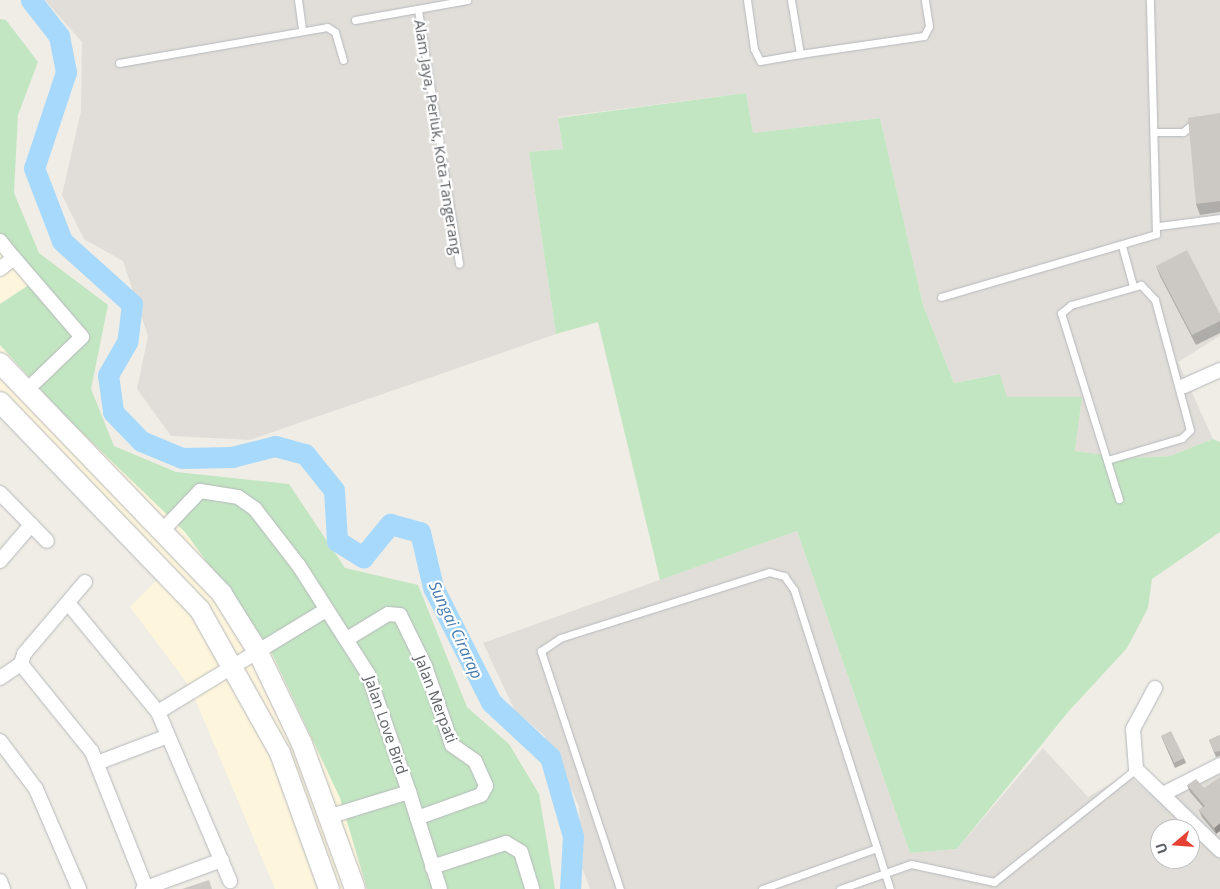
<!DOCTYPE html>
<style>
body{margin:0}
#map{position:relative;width:1220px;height:889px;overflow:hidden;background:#efede5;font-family:"Open Sans",sans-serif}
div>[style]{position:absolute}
.commercial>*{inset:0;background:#fdf5dc}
.industrial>*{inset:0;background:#e1ded9}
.green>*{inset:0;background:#c3e6c2}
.river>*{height:21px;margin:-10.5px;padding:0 10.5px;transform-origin:10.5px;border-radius:10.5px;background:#a7d9fd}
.roads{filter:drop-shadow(0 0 1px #b5b8bc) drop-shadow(0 0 1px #b5b8bc)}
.lane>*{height:7px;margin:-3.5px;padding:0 3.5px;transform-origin:3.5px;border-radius:3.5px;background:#fff}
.street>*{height:14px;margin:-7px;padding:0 7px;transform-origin:7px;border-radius:7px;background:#fff}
.secondary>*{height:20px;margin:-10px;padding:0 10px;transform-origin:10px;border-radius:10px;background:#fff}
.wall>*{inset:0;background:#afada9}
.shaded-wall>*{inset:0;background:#8f8d89}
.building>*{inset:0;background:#ccc9c4;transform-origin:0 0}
span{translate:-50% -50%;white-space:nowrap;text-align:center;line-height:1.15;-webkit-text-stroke:4.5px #fff;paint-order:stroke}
.street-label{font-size:15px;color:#5d6165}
.water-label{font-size:16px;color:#4379af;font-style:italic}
.north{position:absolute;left:1150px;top:819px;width:50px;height:50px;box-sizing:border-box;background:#fff;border:1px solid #bec0c1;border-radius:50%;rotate:252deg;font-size:14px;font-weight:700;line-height:20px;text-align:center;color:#5d6165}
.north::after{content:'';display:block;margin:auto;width:18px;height:22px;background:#e54135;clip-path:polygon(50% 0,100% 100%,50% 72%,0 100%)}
</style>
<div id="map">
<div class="commercial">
<div style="clip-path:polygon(0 238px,32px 283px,0 304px)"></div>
<div style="clip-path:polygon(0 345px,66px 417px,185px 532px,269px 647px,340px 798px,367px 889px,275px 889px,190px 687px,130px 607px,162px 575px,0 408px)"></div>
</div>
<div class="industrial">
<div style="clip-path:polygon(45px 0,1220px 0,1220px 336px,1178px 362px,1213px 439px,1170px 456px,1129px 458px,1075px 451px,1082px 397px,1007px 397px,999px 374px,954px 383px,923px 305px,880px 118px,753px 133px,746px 93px,558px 117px,563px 149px,529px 152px,556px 334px,250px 440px,171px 436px,137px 389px,148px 336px,123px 261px,84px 239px,62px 195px,81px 111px,82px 42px)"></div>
<div style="clip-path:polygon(evenodd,797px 531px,910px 853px,957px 849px,1043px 748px,1088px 797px,1127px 774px,1153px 796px,1220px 771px,1220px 889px,590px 889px,582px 867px,579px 806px,544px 735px,515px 711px,483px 643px,797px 531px,1160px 829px,1190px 829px,1190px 859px,1160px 859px,1160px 829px)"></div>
</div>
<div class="green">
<div style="clip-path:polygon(0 19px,6px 20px,38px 62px,18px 115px,14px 193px,39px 253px,108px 305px,91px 389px,114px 446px,176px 472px,289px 484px,345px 568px,418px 585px,467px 707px,509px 744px,539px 794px,555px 889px,367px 889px,340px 798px,269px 647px,185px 532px,66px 417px,0 345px,0 304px,32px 283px,0 238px)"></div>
<div style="clip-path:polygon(746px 93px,753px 133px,880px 118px,923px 305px,954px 383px,1000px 374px,1007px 397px,1082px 397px,1075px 451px,1129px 458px,1170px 456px,1213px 439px,1220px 442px,1220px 532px,1152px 579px,1148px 608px,1127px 648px,1068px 712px,957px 849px,910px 853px,797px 531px,660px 580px,598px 322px,556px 334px,529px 152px,563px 149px,558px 118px)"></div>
</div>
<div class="river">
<div style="left:31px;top:0;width:46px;rotate:52.1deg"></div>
<div style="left:59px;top:36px;width:37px;rotate:79deg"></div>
<div style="left:66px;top:72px;width:101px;rotate:108.4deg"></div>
<div style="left:34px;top:168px;width:78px;rotate:69deg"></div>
<div style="left:62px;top:241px;width:94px;rotate:42deg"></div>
<div style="left:132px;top:304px;width:38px;rotate:97deg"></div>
<div style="left:127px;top:342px;width:38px;rotate:120deg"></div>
<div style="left:108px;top:375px;width:37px;rotate:82deg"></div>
<div style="left:113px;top:412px;width:40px;rotate:46deg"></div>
<div style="left:141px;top:441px;width:44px;rotate:22.5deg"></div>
<div style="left:182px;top:458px;width:50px;rotate:-1.1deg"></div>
<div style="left:232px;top:457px;width:44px;rotate:-14.3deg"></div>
<div style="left:275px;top:446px;width:31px;rotate:15deg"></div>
<div style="left:305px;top:454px;width:46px;rotate:51.1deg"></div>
<div style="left:334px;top:490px;width:51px;rotate:86.6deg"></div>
<div style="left:337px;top:541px;width:31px;rotate:32deg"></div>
<div style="left:363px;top:557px;width:43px;rotate:-50.7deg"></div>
<div style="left:390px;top:524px;width:31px;rotate:15deg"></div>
<div style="left:420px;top:532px;width:57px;rotate:76.7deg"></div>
<div style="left:433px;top:587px;width:129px;rotate:63.2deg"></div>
<div style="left:491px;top:702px;width:81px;rotate:43deg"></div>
<div style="left:550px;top:757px;width:82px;rotate:73.8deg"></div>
<div style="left:573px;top:836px;width:53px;rotate:93.2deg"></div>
</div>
<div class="roads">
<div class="lane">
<div style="left:298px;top:0;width:28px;rotate:82deg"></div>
<div style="left:747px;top:0;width:49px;rotate:81.9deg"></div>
<div style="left:754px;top:49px;width:13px;rotate:63deg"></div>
<div style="left:760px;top:61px;width:41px;rotate:-9.9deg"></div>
<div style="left:791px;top:0;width:55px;rotate:80.5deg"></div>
<div style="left:800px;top:54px;width:125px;rotate:-8.3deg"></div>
<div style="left:924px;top:36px;width:11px;rotate:-63deg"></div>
<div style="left:929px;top:26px;width:26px;rotate:-99deg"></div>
<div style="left:418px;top:10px;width:257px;rotate:80.8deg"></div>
<div style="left:355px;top:20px;width:114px;rotate:-10.1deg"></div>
<div style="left:119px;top:63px;width:211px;rotate:-9.8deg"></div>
<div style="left:327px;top:27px;width:9px;rotate:32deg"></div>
<div style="left:335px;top:32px;width:29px;rotate:74deg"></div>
<div style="left:1155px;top:132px;width:28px"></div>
<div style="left:1183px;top:132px;width:16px;rotate:-40deg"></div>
<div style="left:1159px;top:226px;width:62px;rotate:-7.5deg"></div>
<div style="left:1122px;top:246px;width:41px;rotate:74.6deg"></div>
<div style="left:941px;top:297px;width:224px;rotate:-16.3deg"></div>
<div style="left:1156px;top:234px;width:234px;rotate:-91.5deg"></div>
<div style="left:1107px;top:460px;width:78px;rotate:-16.3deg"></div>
<div style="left:1182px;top:438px;width:11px;rotate:-45deg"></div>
<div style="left:1190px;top:430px;width:135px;rotate:-105.1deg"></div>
<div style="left:1155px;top:300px;width:21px;rotate:-133deg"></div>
<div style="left:1141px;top:285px;width:73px;rotate:164.1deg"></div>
<div style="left:1071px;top:305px;width:13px;rotate:141deg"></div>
<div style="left:1061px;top:313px;width:195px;rotate:72.7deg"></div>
<div style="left:620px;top:889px;width:251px;rotate:-108.4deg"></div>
<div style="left:541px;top:651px;width:23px;rotate:-34deg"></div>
<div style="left:560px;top:638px;width:219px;rotate:-17.5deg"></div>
<div style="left:769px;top:572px;width:16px;rotate:15deg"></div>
<div style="left:784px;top:576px;width:17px;rotate:54deg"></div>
<div style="left:794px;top:590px;width:314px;rotate:72.2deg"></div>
<div style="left:762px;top:889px;width:122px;rotate:-19.6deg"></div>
<div style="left:840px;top:889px;width:75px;rotate:-19.4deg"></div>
<div style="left:911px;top:864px;width:85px;rotate:12.2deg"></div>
<div style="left:994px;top:882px;width:181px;rotate:-38.5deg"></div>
</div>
<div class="street">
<div style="left:0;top:241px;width:22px;rotate:51deg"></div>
<div style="left:14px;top:258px;width:18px;rotate:142deg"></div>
<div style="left:14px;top:258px;width:104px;rotate:49.3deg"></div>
<div style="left:82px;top:337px;width:65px;rotate:136.2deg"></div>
<div style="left:1184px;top:386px;width:39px;rotate:-24deg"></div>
<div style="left:0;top:493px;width:67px;rotate:45.6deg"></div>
<div style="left:163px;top:530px;width:54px;rotate:-46.5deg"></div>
<div style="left:200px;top:491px;width:38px;rotate:9deg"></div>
<div style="left:238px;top:497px;width:21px;rotate:35deg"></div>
<div style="left:255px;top:509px;width:72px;rotate:52.3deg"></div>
<div style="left:299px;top:566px;width:128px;rotate:57.4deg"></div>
<div style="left:368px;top:674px;width:125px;rotate:70.8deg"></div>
<div style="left:0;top:561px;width:48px;rotate:-49.3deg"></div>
<div style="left:85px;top:582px;width:94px;rotate:130.3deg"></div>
<div style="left:24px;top:654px;width:10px;rotate:107deg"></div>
<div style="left:21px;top:664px;width:113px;rotate:51.1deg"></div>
<div style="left:92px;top:752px;width:146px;rotate:68.3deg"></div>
<div style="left:68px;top:603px;width:141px;rotate:50.5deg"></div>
<div style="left:158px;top:712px;width:184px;rotate:66.9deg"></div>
<div style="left:347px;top:639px;width:48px;rotate:-31.4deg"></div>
<div style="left:388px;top:614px;width:12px;rotate:5deg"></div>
<div style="left:400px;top:615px;width:57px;rotate:63.9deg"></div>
<div style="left:425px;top:666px;width:83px;rotate:71.1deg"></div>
<div style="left:452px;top:745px;width:28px;rotate:35deg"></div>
<div style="left:475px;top:761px;width:27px;rotate:66deg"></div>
<div style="left:486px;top:786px;width:10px;rotate:119deg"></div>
<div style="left:481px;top:795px;width:68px;rotate:160.2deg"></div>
<div style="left:0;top:678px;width:25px;rotate:-34deg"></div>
<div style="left:1155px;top:688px;width:47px;rotate:118.2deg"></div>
<div style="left:1133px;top:729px;width:40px;rotate:85.7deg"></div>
<div style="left:1136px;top:769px;width:117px;rotate:44deg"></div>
<div style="left:158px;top:712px;width:197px;rotate:-31.3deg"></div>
<div style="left:0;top:741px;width:60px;rotate:53.1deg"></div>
<div style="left:36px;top:789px;width:109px;rotate:66.7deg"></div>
<div style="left:97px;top:763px;width:76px;rotate:-20.8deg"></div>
<div style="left:1163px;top:794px;width:64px;rotate:-27deg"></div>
<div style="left:331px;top:816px;width:82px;rotate:-17.1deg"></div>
<div style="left:409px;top:792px;width:102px;rotate:72.3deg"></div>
<div style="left:432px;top:867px;width:78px;rotate:-18deg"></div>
<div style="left:506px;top:843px;width:17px;rotate:31deg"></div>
<div style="left:521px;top:852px;width:39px;rotate:73deg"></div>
<div style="left:0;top:881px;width:9px;rotate:69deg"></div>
<div style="left:143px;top:889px;width:84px;rotate:-20.2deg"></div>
</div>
<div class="secondary">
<div style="left:0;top:363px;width:320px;rotate:46.1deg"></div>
<div style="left:222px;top:594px;width:66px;rotate:58deg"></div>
<div style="left:257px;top:650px;width:104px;rotate:64.4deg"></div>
<div style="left:302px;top:744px;width:154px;rotate:69.9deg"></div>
<div style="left:0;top:402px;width:289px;rotate:46.1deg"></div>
<div style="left:200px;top:610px;width:164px;rotate:60.8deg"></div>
<div style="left:280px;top:753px;width:145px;rotate:70.2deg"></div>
</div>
</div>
<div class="wall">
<div style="clip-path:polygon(1220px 113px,1220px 212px,1200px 215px,1196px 204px)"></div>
<div style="clip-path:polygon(1156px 266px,1220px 314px,1220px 333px,1196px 345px,1160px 276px)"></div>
<div style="clip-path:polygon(1220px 735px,1220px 756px,1216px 757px,1209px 740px)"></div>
<div style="clip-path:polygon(1161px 736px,1184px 758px,1186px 763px,1175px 768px)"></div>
<div style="clip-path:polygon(1187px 785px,1204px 788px,1216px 834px,1202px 817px,1199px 810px,1203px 807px,1190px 792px)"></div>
</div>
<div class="shaded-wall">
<div style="clip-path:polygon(1220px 823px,1220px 831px,1216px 834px,1214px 828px)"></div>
</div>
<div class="building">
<div style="clip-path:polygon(1220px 113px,1220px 201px,1196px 204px,1188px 118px)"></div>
<div style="clip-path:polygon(1187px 250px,1220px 314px,1220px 321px,1192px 335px,1156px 266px)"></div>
<div style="left:1171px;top:731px;width:30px;height:11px;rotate:64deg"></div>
<div style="clip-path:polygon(1220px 735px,1220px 751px,1214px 752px,1209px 740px)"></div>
<div style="clip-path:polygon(1220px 777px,1220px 823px,1214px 828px,1199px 810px,1205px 806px,1187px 785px,1196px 779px,1204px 788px)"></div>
<div style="clip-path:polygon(209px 880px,212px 889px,182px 889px)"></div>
</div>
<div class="street-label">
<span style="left:438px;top:137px;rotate:81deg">Alam Jaya, Periuk, Kota Tangerang</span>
<span style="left:436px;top:699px;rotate:69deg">Jalan Merpati</span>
<span style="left:386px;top:725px;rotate:71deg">Jalan Love Bird</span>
</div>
<div class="water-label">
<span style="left:456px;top:630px;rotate:65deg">Sungai Cirarap</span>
</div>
<div class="north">U</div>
</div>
